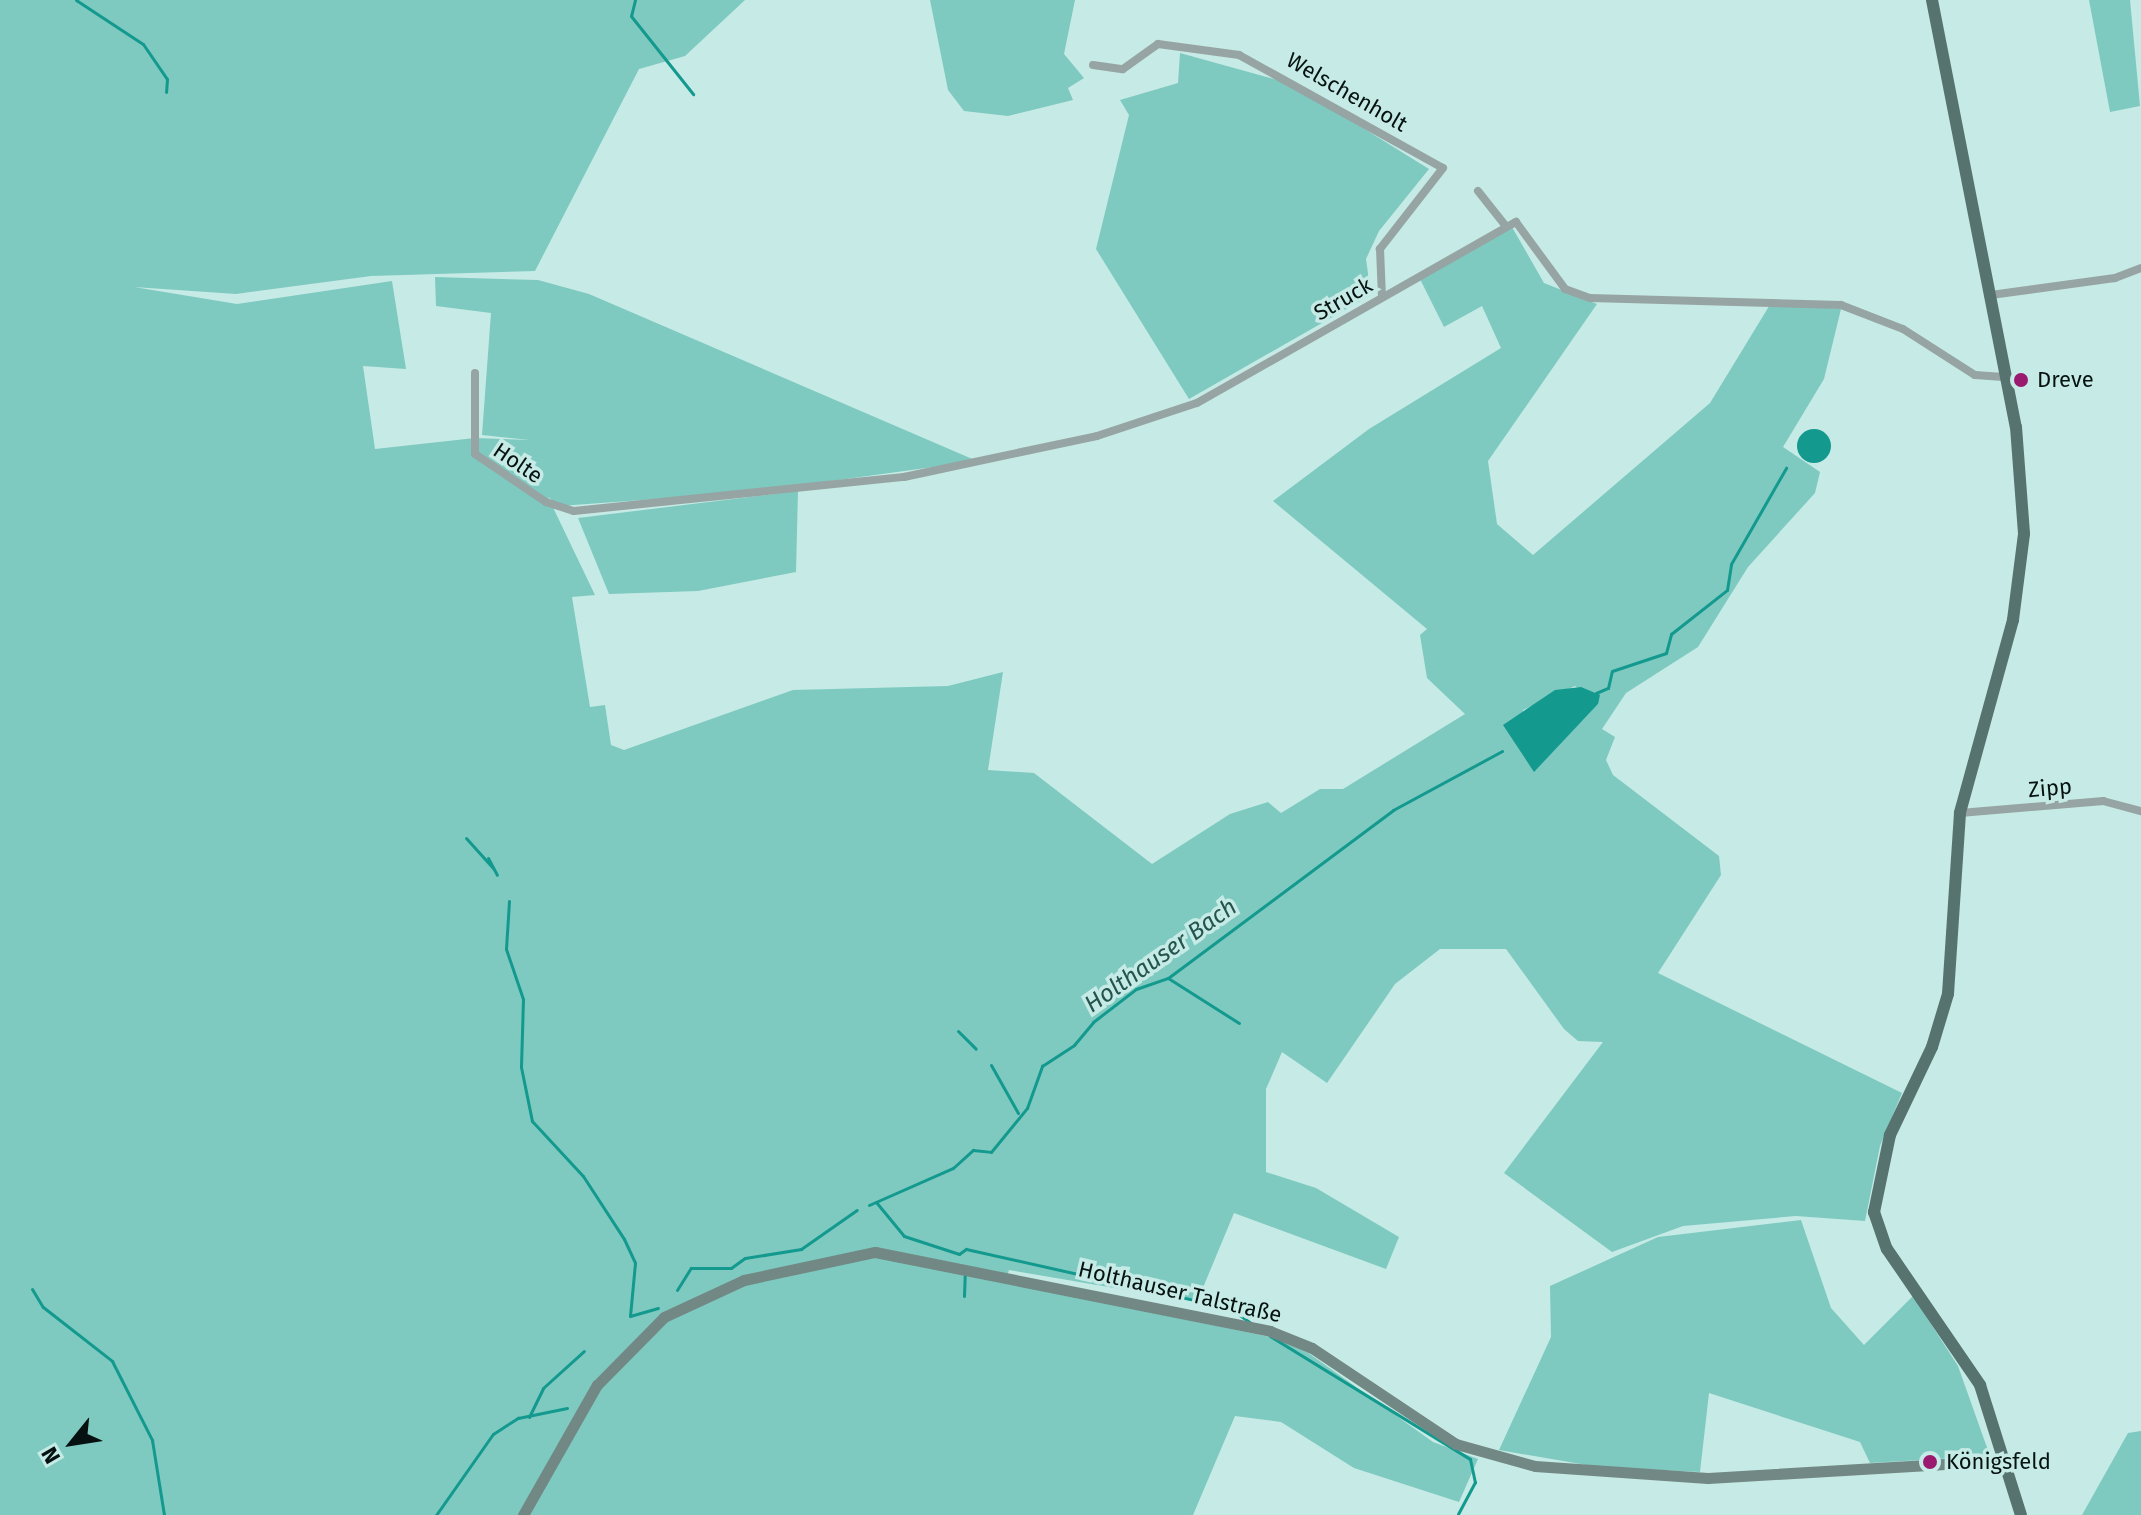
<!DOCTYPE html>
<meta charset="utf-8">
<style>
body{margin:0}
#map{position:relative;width:2141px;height:1515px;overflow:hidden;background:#c6eae5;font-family:"Fira Sans",sans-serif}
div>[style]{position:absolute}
.green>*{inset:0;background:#7ecac0}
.water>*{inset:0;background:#13998e}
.round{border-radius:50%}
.stream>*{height:3px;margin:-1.5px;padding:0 1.5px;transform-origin:1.5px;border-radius:1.5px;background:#13998e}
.street>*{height:8px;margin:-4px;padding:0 4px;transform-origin:4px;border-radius:4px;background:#96a5a3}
.secondary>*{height:11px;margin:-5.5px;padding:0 5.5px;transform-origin:5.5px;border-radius:5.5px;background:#728884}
.primary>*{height:12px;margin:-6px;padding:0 6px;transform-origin:6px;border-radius:6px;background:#57736f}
.dots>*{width:22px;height:22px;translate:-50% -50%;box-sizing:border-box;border:4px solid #c6eae5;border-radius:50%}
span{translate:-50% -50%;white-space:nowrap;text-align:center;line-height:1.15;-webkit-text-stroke:7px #c6eae5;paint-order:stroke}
.street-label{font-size:22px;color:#061211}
.poi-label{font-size:22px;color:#061211}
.left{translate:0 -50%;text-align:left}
.water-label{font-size:24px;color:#23544e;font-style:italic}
.north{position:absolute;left:32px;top:1403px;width:80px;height:80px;-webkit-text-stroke:6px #c6eae5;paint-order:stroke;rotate:240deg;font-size:22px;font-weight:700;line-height:32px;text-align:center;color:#061211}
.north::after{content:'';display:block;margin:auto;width:28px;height:36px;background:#061211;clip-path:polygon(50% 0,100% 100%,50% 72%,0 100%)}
</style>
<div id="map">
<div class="green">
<div style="clip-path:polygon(evenodd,0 0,745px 0,685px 56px,639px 69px,535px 271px,371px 276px,236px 294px,134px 287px,237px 304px,392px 281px,406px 369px,363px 366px,375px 449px,475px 438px,530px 440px,482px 435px,491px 313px,436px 306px,435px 277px,538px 280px,589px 294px,977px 461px,752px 492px,560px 506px,548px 497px,595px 595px,572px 597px,590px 707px,605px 705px,611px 745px,624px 750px,793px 690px,948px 686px,1003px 672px,988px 770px,1034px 773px,1152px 864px,1230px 814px,1268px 802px,1281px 813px,1320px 789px,1343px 789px,1465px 714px,1427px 678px,1420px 635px,1427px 629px,1273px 501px,1369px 429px,1501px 348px,1482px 306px,1444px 327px,1420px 279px,1512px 227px,1544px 283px,1597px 304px,1488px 461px,1497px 524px,1533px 555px,1710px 403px,1771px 303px,1841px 309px,1824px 379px,1783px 447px,1820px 472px,1815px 493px,1748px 567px,1698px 647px,1626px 693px,1602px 729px,1615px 737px,1606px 760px,1613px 775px,1719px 856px,1721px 875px,1658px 973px,1902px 1093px,1880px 1146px,1865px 1221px,1796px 1216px,1683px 1226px,1612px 1252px,1504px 1173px,1603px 1042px,1578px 1041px,1564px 1029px,1506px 949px,1440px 949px,1395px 984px,1327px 1083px,1282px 1052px,1266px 1089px,1266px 1172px,1316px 1188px,1399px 1237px,1386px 1269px,1234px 1213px,1197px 1302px,1009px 1270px,1005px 1282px,1270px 1337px,1307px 1352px,1433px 1442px,1478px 1459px,1459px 1502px,1354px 1468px,1281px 1422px,1235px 1416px,1193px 1515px,0 1515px,0 0,1575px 686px,1598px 704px,1534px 771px,1523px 710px,1575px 686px)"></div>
<div style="clip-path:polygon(930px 0,1075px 0,1064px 54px,1084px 78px,1068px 88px,1073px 100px,1008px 116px,964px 111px,948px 90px)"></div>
<div style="clip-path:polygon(2089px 0,2130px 0,2140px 106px,2110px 112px)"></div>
<div style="clip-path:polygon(1180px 53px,1292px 84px,1429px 169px,1379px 231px,1366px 259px,1371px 295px,1189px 399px,1096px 249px,1129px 115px,1120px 100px,1178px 83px)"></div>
<div style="clip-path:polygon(798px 491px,796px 572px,698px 591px,609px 594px,578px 518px)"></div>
<div style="clip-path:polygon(1801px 1220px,1831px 1308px,1864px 1345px,1913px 1296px,1958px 1366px,1990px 1456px,1870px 1463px,1860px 1442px,1709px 1393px,1700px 1472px,1598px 1467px,1499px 1450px,1551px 1337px,1550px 1286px,1658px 1237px)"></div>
<div style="clip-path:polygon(2141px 1431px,2141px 1515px,2082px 1515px,2128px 1433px)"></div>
</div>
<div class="water">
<div class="round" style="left:1797px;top:429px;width:34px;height:34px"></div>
<div style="clip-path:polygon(1581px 687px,1600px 695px,1598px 704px,1534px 772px,1503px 725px,1555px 690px)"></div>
</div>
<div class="stream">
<div style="left:76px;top:0;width:80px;rotate:33.3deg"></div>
<div style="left:143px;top:44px;width:42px;rotate:55.6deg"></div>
<div style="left:167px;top:79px;width:13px;rotate:94deg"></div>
<div style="left:635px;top:0;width:16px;rotate:104deg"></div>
<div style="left:631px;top:16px;width:100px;rotate:51.5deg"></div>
<div style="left:1596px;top:693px;width:13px;rotate:-23deg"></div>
<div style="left:1608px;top:688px;width:17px;rotate:-77deg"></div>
<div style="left:1612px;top:671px;width:57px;rotate:-18.4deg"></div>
<div style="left:1666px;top:653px;width:20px;rotate:-75deg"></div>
<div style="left:1671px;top:634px;width:71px;rotate:-38.2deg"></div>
<div style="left:1727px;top:590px;width:26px;rotate:-81deg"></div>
<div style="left:1731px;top:564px;width:111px;rotate:-60.2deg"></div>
<div style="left:466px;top:838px;width:40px;rotate:48deg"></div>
<div style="left:488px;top:858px;width:19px;rotate:62deg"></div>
<div style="left:509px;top:901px;width:48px;rotate:93.6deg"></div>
<div style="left:506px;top:949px;width:53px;rotate:71.2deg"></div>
<div style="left:523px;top:999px;width:68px;rotate:91.7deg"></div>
<div style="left:521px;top:1067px;width:55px;rotate:78.5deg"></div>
<div style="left:532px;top:1121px;width:75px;rotate:47.2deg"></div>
<div style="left:583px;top:1176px;width:75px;rotate:56.9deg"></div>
<div style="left:624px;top:1239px;width:26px;rotate:65deg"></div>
<div style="left:635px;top:1263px;width:53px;rotate:95.4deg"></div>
<div style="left:1168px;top:978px;width:84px;rotate:32.4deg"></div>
<div style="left:958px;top:1031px;width:25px;rotate:45deg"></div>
<div style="left:991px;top:1065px;width:55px;rotate:60.6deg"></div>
<div style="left:876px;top:1202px;width:44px;rotate:50.5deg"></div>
<div style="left:904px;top:1236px;width:58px;rotate:18.1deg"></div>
<div style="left:959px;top:1254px;width:9px;rotate:-36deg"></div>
<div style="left:966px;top:1249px;width:271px;rotate:12.6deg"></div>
<div style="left:1230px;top:1308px;width:26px;rotate:36deg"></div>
<div style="left:869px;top:1205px;width:92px;rotate:-23.8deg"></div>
<div style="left:953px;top:1168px;width:27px;rotate:-42deg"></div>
<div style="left:973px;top:1150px;width:18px;rotate:6deg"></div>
<div style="left:991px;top:1152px;width:57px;rotate:-50.7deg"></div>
<div style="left:1027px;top:1108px;width:45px;rotate:-70.3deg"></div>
<div style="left:1042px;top:1066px;width:38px;rotate:-33deg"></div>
<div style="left:1074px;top:1045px;width:30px;rotate:-50deg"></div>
<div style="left:1093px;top:1022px;width:54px;rotate:-37.5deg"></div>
<div style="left:1136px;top:989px;width:34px;rotate:-19deg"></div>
<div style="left:1168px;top:978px;width:281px;rotate:-36.7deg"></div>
<div style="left:1393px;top:810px;width:124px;rotate:-28.4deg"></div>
<div style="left:32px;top:1289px;width:21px;rotate:59deg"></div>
<div style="left:43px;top:1307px;width:88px;rotate:38deg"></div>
<div style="left:112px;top:1361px;width:89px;rotate:63.1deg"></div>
<div style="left:152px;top:1440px;width:76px;rotate:80.9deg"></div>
<div style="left:677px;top:1290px;width:26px;rotate:-58deg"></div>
<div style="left:691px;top:1268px;width:40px"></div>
<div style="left:731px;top:1268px;width:17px;rotate:-36deg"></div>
<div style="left:745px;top:1258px;width:57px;rotate:-9.1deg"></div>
<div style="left:801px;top:1249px;width:68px;rotate:-34.9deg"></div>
<div style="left:964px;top:1296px;width:24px;rotate:-88deg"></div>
<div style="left:630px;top:1316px;width:29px;rotate:-16deg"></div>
<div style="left:1270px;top:1336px;width:235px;rotate:31.6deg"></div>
<div style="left:1470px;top:1459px;width:24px;rotate:78deg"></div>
<div style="left:1475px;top:1482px;width:36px;rotate:118deg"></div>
<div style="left:529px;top:1417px;width:32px;rotate:-64deg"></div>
<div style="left:543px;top:1388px;width:55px;rotate:-42.1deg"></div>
<div style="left:436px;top:1515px;width:99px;rotate:-54.9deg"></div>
<div style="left:493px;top:1434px;width:30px;rotate:-33deg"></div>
<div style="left:518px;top:1418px;width:50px;rotate:-11.5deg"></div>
</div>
<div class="street">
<div style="left:1093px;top:65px;width:30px;rotate:8deg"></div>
<div style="left:1123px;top:69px;width:43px;rotate:-35.5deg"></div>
<div style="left:1158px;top:44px;width:82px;rotate:7.7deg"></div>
<div style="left:1239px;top:55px;width:233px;rotate:29deg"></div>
<div style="left:1443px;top:168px;width:103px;rotate:127.9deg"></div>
<div style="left:1380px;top:249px;width:47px;rotate:87.6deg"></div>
<div style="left:1478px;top:191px;width:43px;rotate:51.5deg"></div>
<div style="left:1991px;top:295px;width:125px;rotate:-7.8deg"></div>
<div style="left:2115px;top:278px;width:28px;rotate:-21deg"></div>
<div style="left:475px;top:373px;width:81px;rotate:90deg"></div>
<div style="left:475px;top:454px;width:86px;rotate:34.1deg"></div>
<div style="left:546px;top:502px;width:29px;rotate:18deg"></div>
<div style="left:574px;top:511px;width:332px;rotate:-5.9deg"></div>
<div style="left:904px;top:477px;width:197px;rotate:-12deg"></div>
<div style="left:1097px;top:436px;width:105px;rotate:-18.3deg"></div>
<div style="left:1197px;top:403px;width:367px;rotate:-29.6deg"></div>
<div style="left:1516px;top:222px;width:83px;rotate:53.8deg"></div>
<div style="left:1565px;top:289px;width:27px;rotate:20deg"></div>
<div style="left:1590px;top:298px;width:251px;rotate:1.6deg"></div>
<div style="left:1841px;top:305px;width:66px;rotate:21.2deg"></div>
<div style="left:1903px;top:329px;width:85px;rotate:32.6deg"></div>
<div style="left:1975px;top:375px;width:32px;rotate:4deg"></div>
<div style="left:1960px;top:813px;width:144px;rotate:-4.8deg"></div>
<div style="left:2103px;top:801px;width:39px;rotate:15deg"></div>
</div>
<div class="secondary">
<div style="left:523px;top:1515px;width:150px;rotate:-60.4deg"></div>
<div style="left:597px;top:1385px;width:95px;rotate:-45.4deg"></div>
<div style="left:664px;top:1317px;width:88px;rotate:-24.8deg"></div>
<div style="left:744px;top:1280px;width:134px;rotate:-12.1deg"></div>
<div style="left:875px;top:1252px;width:403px;rotate:11.3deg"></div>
<div style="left:1270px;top:1331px;width:45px;rotate:22deg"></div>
<div style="left:1312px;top:1348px;width:173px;rotate:33.7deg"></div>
<div style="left:1456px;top:1444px;width:82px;rotate:15.6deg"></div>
<div style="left:1535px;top:1466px;width:173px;rotate:4deg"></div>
<div style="left:1708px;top:1478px;width:301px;rotate:-3.4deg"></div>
</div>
<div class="primary">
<div style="left:1932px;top:0;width:435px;rotate:78.9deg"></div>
<div style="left:2016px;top:427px;width:107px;rotate:85.7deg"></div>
<div style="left:2024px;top:534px;width:87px;rotate:97.3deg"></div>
<div style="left:2013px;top:620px;width:200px;rotate:105.4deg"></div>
<div style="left:1960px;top:813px;width:181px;rotate:93.8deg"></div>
<div style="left:1948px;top:994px;width:55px;rotate:106.8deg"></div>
<div style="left:1932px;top:1047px;width:98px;rotate:115.5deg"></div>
<div style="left:1890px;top:1135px;width:79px;rotate:101.7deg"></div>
<div style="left:1874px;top:1212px;width:39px;rotate:71deg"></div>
<div style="left:1887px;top:1249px;width:165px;rotate:55.6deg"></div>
<div style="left:1980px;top:1385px;width:136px;rotate:72.5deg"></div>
</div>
<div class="dots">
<div style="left:2021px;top:380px;background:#9a1a70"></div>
<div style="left:1930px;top:1462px;background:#9a1a70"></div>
</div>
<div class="street-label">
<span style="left:1347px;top:92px;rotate:30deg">Welschenholt</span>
<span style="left:1343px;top:299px;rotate:-30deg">Struck</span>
<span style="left:518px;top:463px;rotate:34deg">Holte</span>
<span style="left:2050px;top:788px;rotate:-5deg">Zipp</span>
<span style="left:1180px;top:1292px;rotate:13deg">Holthauser Talstraße</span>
</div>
<div class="poi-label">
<span class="left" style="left:2037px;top:380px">Dreve</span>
<span class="left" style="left:1946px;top:1462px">Königsfeld</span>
</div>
<div class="water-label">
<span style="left:1161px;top:956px;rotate:-35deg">Holthauser Bach</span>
</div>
<div class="north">N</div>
</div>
